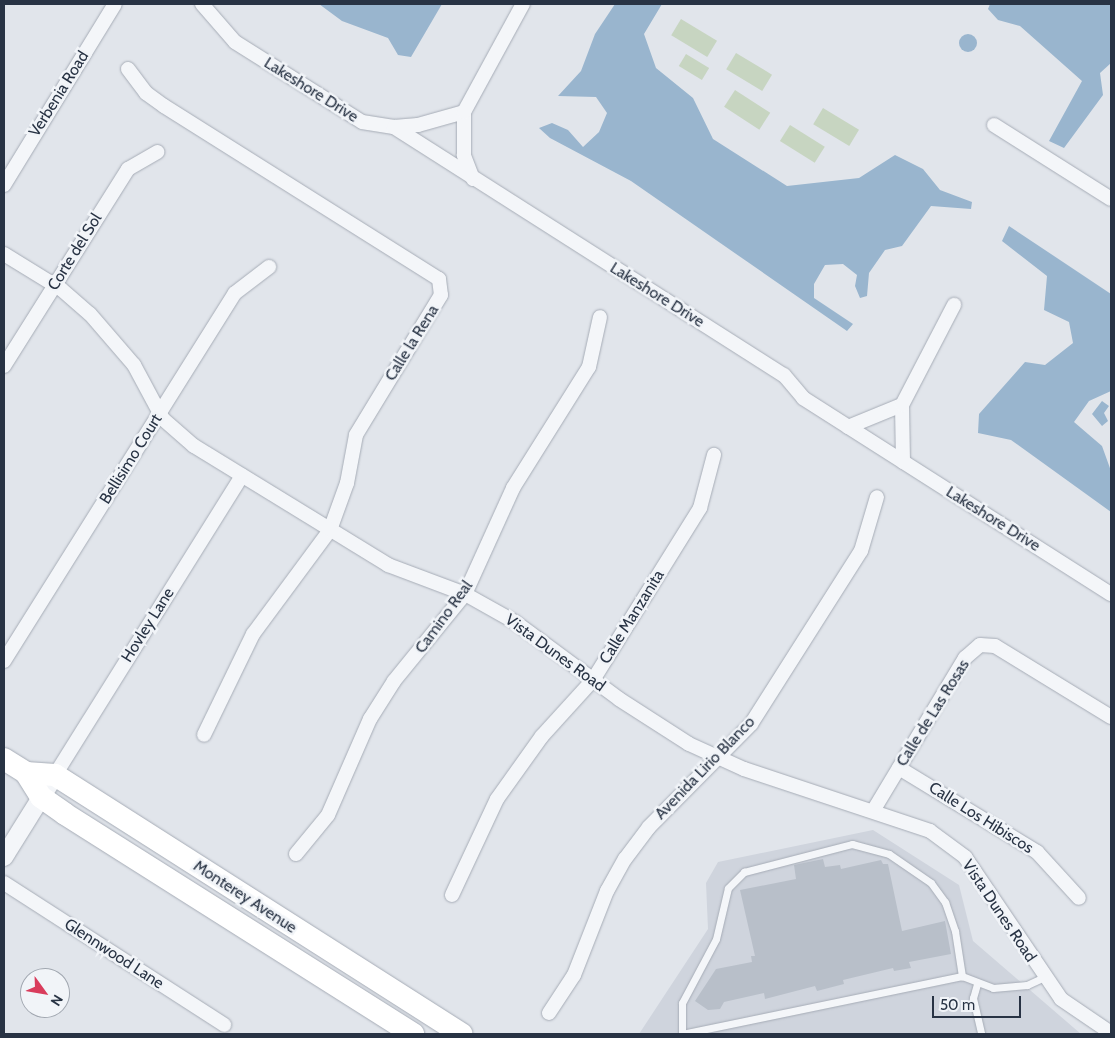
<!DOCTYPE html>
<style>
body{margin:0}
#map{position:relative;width:1115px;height:1038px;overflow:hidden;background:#e1e5eb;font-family:Cabin,sans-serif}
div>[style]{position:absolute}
.built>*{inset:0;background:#cfd4dd}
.green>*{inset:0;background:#c7d5c1;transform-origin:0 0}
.water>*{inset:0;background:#99b5ce}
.round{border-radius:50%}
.building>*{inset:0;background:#b8bfc9}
.roads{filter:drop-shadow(0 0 1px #a6acb6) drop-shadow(0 0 1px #a6acb6)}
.service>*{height:7px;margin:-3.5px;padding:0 3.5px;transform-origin:3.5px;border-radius:3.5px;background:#f4f6f9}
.minor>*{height:14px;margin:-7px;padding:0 7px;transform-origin:7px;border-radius:7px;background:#f4f6f9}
.tertiary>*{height:18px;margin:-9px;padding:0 9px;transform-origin:9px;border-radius:9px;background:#f4f6f9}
.primary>*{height:22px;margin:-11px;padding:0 11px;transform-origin:11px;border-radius:11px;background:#fff}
span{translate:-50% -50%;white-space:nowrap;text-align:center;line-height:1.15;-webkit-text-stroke:5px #f1f4f8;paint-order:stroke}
.street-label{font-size:16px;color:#283344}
.frame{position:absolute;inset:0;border:5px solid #283344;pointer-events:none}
.north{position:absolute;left:20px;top:968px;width:50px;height:50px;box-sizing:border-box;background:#f1f4f8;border:1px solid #a1a7b0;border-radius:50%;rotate:122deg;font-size:14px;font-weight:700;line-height:20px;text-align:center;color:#283344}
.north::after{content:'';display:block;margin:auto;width:18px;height:22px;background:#d93c5c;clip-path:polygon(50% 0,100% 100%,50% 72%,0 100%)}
.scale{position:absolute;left:932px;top:996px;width:89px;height:22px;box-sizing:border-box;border:2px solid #283344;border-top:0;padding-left:6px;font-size:15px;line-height:18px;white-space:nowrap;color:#283344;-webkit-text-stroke:4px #f1f4f8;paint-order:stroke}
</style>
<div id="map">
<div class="built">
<div style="clip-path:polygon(873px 830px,959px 885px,973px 941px,1081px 1034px,639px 1034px,708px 929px,706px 883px,718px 862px)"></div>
</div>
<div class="green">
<div style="left:681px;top:19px;width:42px;height:19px;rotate:31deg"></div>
<div style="left:736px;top:53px;width:42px;height:19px;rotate:31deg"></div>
<div style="left:686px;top:54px;width:27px;height:14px;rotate:31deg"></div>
<div style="left:735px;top:90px;width:42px;height:20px;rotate:33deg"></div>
<div style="left:823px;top:108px;width:42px;height:19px;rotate:31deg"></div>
<div style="left:790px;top:125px;width:41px;height:19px;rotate:32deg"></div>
</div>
<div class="water">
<div style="clip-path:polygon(319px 4px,442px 4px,411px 57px,398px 55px,388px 38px,342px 21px)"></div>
<div style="clip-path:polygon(615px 4px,662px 4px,644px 34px,656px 68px,693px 98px,713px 139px,787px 186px,859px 178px,895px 155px,923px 169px,940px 190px,972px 202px,971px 209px,931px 206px,902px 246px,885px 250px,869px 273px,867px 296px,860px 298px,855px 286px,857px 275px,843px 264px,825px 265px,814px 284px,814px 298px,853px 324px,847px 331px,631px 181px,550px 138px,539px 128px,552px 123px,568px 130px,583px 147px,599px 132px,607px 113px,596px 97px,558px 96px,581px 71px,595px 34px)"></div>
<div style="clip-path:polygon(990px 4px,1111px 4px,1111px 63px,1100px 73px,1103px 95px,1064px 148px,1049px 141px,1082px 81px,1020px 26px,998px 20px,988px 9px)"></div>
<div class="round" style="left:959px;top:34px;width:18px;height:18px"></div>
<div style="clip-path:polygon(1009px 226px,1111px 294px,1111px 391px,1089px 401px,1074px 422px,1102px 446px,1111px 471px,1111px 512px,1011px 440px,978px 433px,979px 414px,1025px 362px,1045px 365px,1073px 343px,1069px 322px,1044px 310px,1047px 276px,1002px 241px)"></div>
<div style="clip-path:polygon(1102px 401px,1109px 406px,1104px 413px,1108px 421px,1102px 426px,1092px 414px)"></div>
</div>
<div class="building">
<div style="clip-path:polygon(823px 859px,825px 867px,840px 865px,841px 869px,881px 860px,883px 864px,888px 864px,902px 931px,945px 921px,951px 954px,909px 962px,911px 968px,894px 971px,893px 968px,843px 980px,844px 984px,817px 991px,815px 986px,765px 999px,764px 993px,724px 1002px,720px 1009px,708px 1010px,695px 1001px,716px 969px,752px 962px,751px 956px,755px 956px,740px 890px,796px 879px,794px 865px)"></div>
</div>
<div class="roads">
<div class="service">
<div style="left:977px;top:984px;width:15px;rotate:106deg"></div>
<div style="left:973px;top:998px;width:37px;rotate:77deg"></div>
<div style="left:682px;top:1034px;width:31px;rotate:-90deg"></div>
<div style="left:682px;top:1003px;width:72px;rotate:-62deg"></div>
<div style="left:716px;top:939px;width:52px;rotate:-76.8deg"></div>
<div style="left:728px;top:888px;width:23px;rotate:-45deg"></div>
<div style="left:744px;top:872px;width:112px;rotate:-14.5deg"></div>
<div style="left:852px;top:844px;width:38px;rotate:15deg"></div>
<div style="left:889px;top:854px;width:51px;rotate:34.6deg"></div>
<div style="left:931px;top:883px;width:24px;rotate:54deg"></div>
<div style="left:945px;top:902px;width:31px;rotate:71deg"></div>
<div style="left:955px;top:931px;width:46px;rotate:81.2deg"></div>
<div style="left:682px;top:1034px;width:286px;rotate:-11.7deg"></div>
<div style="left:962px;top:976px;width:33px;rotate:21deg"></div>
<div style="left:993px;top:988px;width:34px;rotate:-5deg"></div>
<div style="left:1027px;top:985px;width:19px;rotate:-25deg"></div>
</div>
<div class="minor">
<div style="left:202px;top:4px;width:50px;rotate:49deg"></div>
<div style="left:235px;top:42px;width:150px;rotate:32.2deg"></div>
<div style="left:362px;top:122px;width:32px;rotate:9deg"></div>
<div style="left:394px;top:127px;width:462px;rotate:32.5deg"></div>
<div style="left:784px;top:375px;width:30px;rotate:50deg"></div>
<div style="left:803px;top:398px;width:365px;rotate:32.5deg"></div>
<div style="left:128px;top:69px;width:30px;rotate:53deg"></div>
<div style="left:146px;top:93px;width:22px;rotate:36deg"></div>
<div style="left:164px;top:106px;width:325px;rotate:32.2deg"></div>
<div style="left:439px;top:279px;width:16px;rotate:83deg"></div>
<div style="left:441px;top:295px;width:164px;rotate:121.3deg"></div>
<div style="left:356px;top:435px;width:49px;rotate:100.6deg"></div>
<div style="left:347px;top:483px;width:50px;rotate:109.9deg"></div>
<div style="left:330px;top:530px;width:129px;rotate:126.5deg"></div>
<div style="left:253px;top:634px;width:112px;rotate:115.9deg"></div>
<div style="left:994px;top:125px;width:138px;rotate:32.3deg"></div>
<div style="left:394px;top:127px;width:24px;rotate:-5deg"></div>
<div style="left:418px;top:125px;width:48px;rotate:-15.8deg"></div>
<div style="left:473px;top:179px;width:26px;rotate:-111deg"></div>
<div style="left:464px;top:155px;width:43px;rotate:-90deg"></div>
<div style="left:464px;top:112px;width:123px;rotate:-61.4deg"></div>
<div style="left:4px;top:185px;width:212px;rotate:-58.5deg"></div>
<div style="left:4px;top:254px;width:67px;rotate:31.6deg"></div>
<div style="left:61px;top:289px;width:38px;rotate:41deg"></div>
<div style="left:90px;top:314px;width:67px;rotate:49.2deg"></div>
<div style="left:134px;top:365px;width:61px;rotate:61.8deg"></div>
<div style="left:163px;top:419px;width:41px;rotate:41.1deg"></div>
<div style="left:194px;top:446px;width:228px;rotate:31.5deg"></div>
<div style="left:388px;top:565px;width:82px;rotate:20.6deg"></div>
<div style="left:465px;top:594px;width:57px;rotate:29.2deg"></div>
<div style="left:515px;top:622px;width:129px;rotate:36.5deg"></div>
<div style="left:619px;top:699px;width:83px;rotate:32.7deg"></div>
<div style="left:689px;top:744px;width:60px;rotate:24.4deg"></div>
<div style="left:744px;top:769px;width:196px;rotate:18.4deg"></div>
<div style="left:930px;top:831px;width:44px;rotate:36.6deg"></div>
<div style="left:965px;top:857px;width:171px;rotate:55.9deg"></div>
<div style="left:1061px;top:999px;width:60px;rotate:34.2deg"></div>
<div style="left:4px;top:366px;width:233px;rotate:-57.8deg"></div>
<div style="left:128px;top:169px;width:34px;rotate:-30deg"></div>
<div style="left:848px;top:427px;width:58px;rotate:-22.2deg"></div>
<div style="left:903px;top:462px;width:57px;rotate:-91deg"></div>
<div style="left:902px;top:405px;width:113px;rotate:-62.5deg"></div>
<div style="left:4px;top:661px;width:434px;rotate:-57.9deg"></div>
<div style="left:235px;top:293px;width:43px;rotate:-37.4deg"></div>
<div style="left:899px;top:768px;width:162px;rotate:31.3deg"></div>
<div style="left:1037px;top:852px;width:62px;rotate:47.6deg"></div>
<div style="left:55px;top:775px;width:353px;rotate:-58deg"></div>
<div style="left:873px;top:811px;width:179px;rotate:-59deg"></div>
<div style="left:965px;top:658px;width:20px;rotate:-41deg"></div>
<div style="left:980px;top:645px;width:15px;rotate:4deg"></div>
<div style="left:995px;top:646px;width:136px;rotate:31.5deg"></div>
<div style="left:296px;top:854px;width:50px;rotate:-50.6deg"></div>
<div style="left:328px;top:815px;width:105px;rotate:-66.4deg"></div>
<div style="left:370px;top:719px;width:45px;rotate:-57.7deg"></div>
<div style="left:394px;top:681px;width:112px;rotate:-50.8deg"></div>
<div style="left:465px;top:594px;width:116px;rotate:-65.6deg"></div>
<div style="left:513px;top:488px;width:143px;rotate:-57.9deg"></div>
<div style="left:589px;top:367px;width:51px;rotate:-77.6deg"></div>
<div style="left:4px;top:883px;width:262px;rotate:32.8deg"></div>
<div style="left:452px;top:895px;width:106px;rotate:-64.9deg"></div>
<div style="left:497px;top:799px;width:77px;rotate:-54.5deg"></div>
<div style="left:542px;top:736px;width:76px;rotate:-47.7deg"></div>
<div style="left:593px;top:680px;width:203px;rotate:-58.1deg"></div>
<div style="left:700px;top:508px;width:55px;rotate:-75.2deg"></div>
<div style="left:549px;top:1013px;width:45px;rotate:-56.7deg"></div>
<div style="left:574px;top:975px;width:90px;rotate:-68.6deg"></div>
<div style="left:607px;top:891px;width:37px;rotate:-61deg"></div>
<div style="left:625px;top:859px;width:40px;rotate:-53deg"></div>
<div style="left:649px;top:827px;width:145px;rotate:-45.3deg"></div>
<div style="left:751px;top:724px;width:205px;rotate:-57.6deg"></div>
<div style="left:861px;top:551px;width:56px;rotate:-73.5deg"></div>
</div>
<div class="tertiary">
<div style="left:4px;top:857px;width:97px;rotate:-58.1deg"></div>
</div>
<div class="primary">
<div style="left:4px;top:759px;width:26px;rotate:32deg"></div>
<div style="left:26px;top:773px;width:28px;rotate:58deg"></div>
<div style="left:41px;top:797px;width:29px;rotate:35deg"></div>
<div style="left:65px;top:814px;width:412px;rotate:32.3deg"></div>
<div style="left:26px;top:773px;width:29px;rotate:4deg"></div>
<div style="left:55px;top:775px;width:482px;rotate:32.5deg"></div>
</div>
</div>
<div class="street-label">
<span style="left:311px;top:90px;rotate:32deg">Lakeshore Drive</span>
<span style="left:59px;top:94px;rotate:-58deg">Verbenia Road</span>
<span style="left:75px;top:252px;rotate:-58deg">Corte del Sol</span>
<span style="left:657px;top:295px;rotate:32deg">Lakeshore Drive</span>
<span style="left:412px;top:343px;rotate:-58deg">Calle la Rena</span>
<span style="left:131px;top:459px;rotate:-58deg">Bellisimo Court</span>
<span style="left:993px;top:519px;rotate:32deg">Lakeshore Drive</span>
<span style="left:444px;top:617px;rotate:-54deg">Camino Real</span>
<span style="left:632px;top:617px;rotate:-58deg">Calle Manzanita</span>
<span style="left:148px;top:625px;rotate:-58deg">Hovley Lane</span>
<span style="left:555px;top:653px;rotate:36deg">Vista Dunes Road</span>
<span style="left:933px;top:713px;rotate:-58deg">Calle de Las Rosas</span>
<span style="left:705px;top:768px;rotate:-46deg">Avenida Lirio Blanco</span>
<span style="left:981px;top:818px;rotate:32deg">Calle Los Hibiscos</span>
<span style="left:245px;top:897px;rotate:33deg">Monterey Avenue</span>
<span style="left:999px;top:911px;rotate:56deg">Vista Dunes Road</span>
<span style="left:114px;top:954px;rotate:33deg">Glennwood Lane</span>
</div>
<div class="frame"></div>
<div class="north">N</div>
<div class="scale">50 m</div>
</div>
